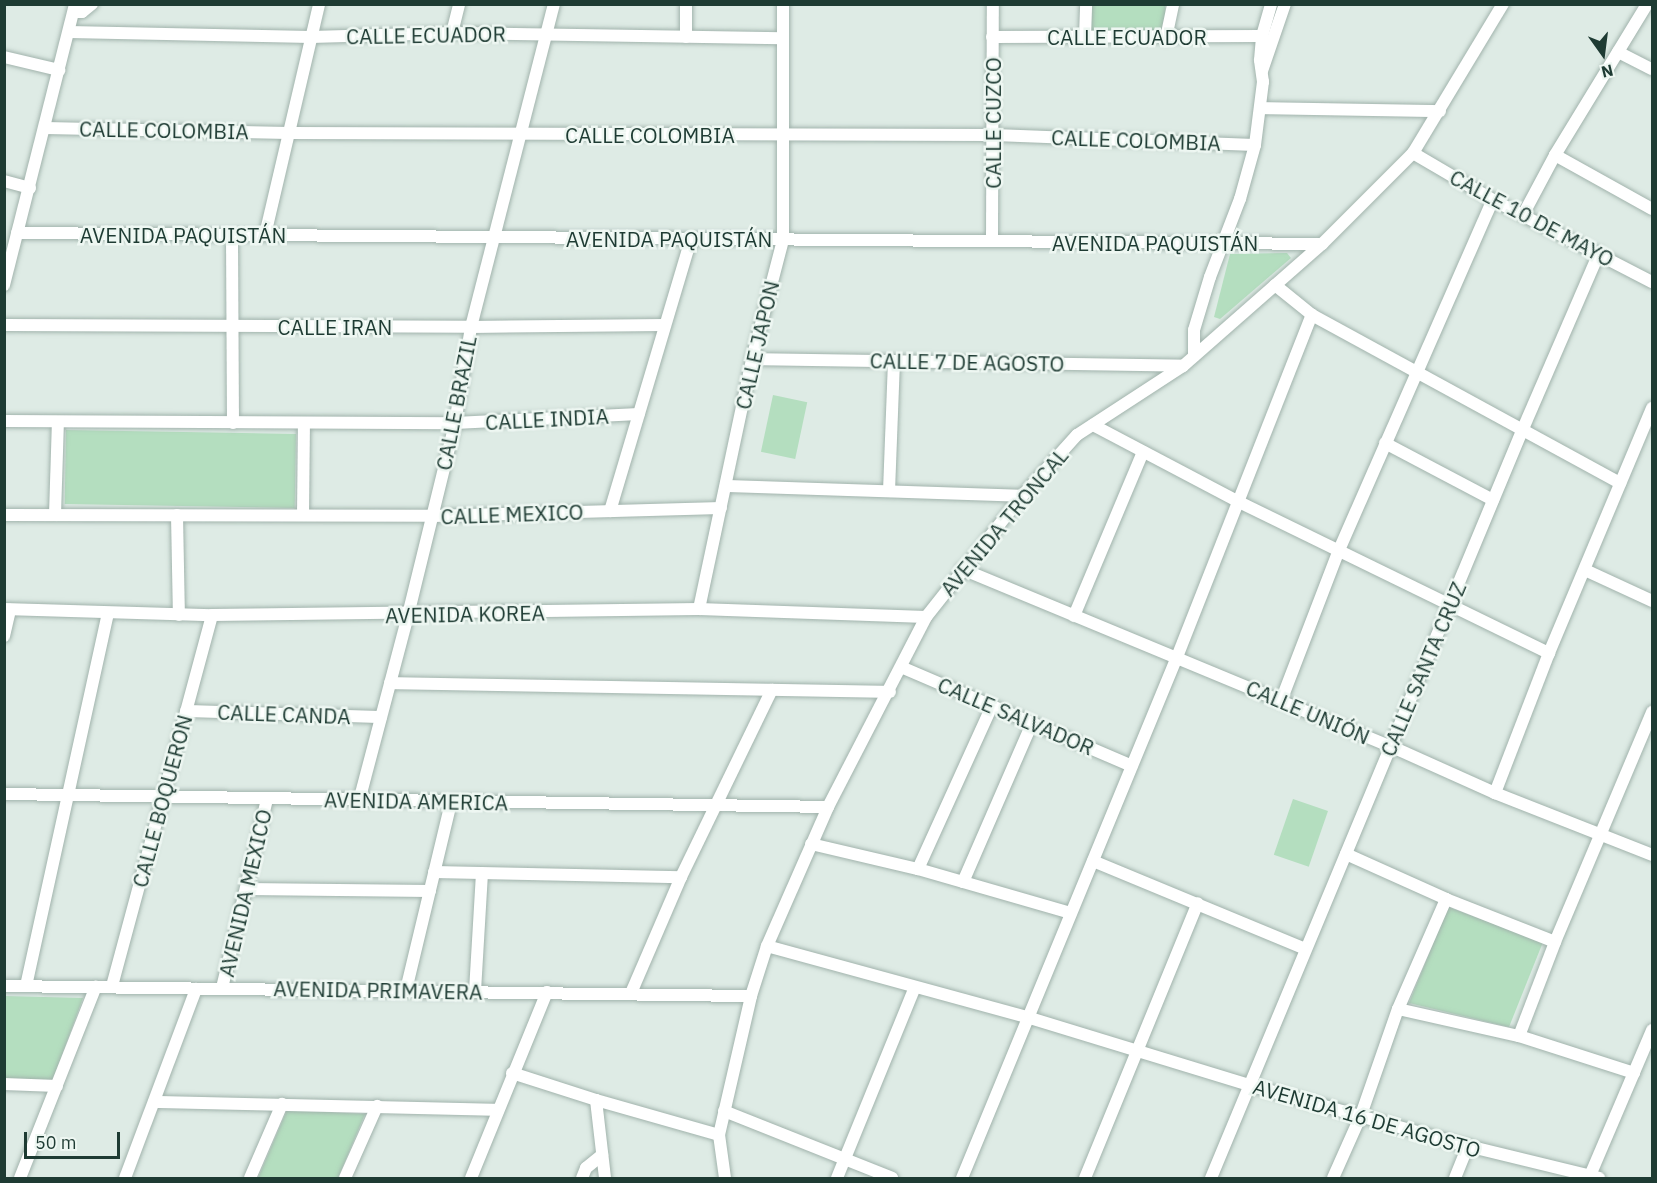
<!DOCTYPE html>
<meta charset="utf-8">
<style>
body{margin:0}
#map{position:relative;width:1657px;height:1183px;overflow:hidden;background:#deebe5;font-family:"IBM Plex Sans",sans-serif}
div>[style]{position:absolute}
.green>*{inset:0;background:#b4debf;transform-origin:0 0}
.roads{filter:drop-shadow(0 0 2px #a1b3ac) drop-shadow(0 0 2px #a1b3ac)}
.minor>*{height:12px;margin:-6px;padding:0 6px;transform-origin:6px;border-radius:6px;background:#fff}
span{translate:-50% -50%;white-space:nowrap;text-align:center;line-height:1.15;-webkit-text-stroke:5px #eef7f2;paint-order:stroke}
.street-label{font-size:21px;color:#1e3b33}
.frame{position:absolute;inset:0;border:6px solid #1e3b33;pointer-events:none}
.north{position:absolute;left:1573px;top:24px;width:60px;height:60px;-webkit-text-stroke:4px #eef7f2;paint-order:stroke;rotate:166deg;font-size:16px;font-weight:700;line-height:24px;text-align:center;color:#1e3b33}
.north::after{content:'';display:block;margin:auto;width:21px;height:27px;background:#1e3b33;clip-path:polygon(50% 0,100% 100%,50% 72%,0 100%)}
.scale{position:absolute;left:24px;top:1132px;width:96px;height:27px;box-sizing:border-box;border:3px solid #1e3b33;border-top:0;padding-left:8px;font-size:18px;line-height:21px;white-space:nowrap;color:#1e3b33;-webkit-text-stroke:4px #eef7f2;paint-order:stroke}
</style>
<div id="map">
<div class="green">
<div style="left:1091px;top:5px;width:74px;height:28px"></div>
<div style="clip-path:polygon(1287px 253px,1291px 258px,1220px 319px,1214px 317px,1230px 254px)"></div>
<div style="left:773px;top:395px;width:35px;height:58px;rotate:12deg"></div>
<div style="left:66px;top:430px;width:230px;height:74px;rotate:1deg"></div>
<div style="left:1293px;top:799px;width:37px;height:59px;rotate:19deg"></div>
<div style="clip-path:polygon(1448px 907px,1543px 942px,1509px 1027px,1409px 1003px)"></div>
<div style="clip-path:polygon(4px 996px,83px 998px,52px 1082px,5px 1079px)"></div>
<div style="clip-path:polygon(287px 1110px,365px 1114px,338px 1178px,258px 1178px)"></div>
</div>
<div class="roads">
<div class="minor">
<div style="left:686px;top:4px;width:33px;rotate:90deg"></div>
<div style="left:74px;top:12px;width:8px"></div>
<div style="left:82px;top:12px;width:13px;rotate:-39deg"></div>
<div style="left:69px;top:32px;width:242px;rotate:1.2deg"></div>
<div style="left:311px;top:37px;width:141px;rotate:-1.6deg"></div>
<div style="left:452px;top:33px;width:330px;rotate:0.9deg"></div>
<div style="left:452px;top:33px;width:30px;rotate:-76deg"></div>
<div style="left:992px;top:37px;width:270px;rotate:-0.2deg"></div>
<div style="left:1085px;top:37px;width:33px;rotate:-88deg"></div>
<div style="left:1166px;top:38px;width:35px;rotate:-78deg"></div>
<div style="left:1618px;top:52px;width:38px;rotate:27deg"></div>
<div style="left:4px;top:57px;width:57px;rotate:13.3deg"></div>
<div style="left:1262px;top:71px;width:71px;rotate:-71.1deg"></div>
<div style="left:1261px;top:108px;width:179px;rotate:1deg"></div>
<div style="left:45px;top:128px;width:244px;rotate:1.2deg"></div>
<div style="left:289px;top:133px;width:705px;rotate:0.16deg"></div>
<div style="left:994px;top:135px;width:261px;rotate:2.2deg"></div>
<div style="left:1413px;top:153px;width:93px;rotate:30.4deg"></div>
<div style="left:1493px;top:200px;width:179px;rotate:27.3deg"></div>
<div style="left:1555px;top:155px;width:111px;rotate:29.1deg"></div>
<div style="left:4px;top:181px;width:27px;rotate:15deg"></div>
<div style="left:1523px;top:215px;width:68px;rotate:-61.9deg"></div>
<div style="left:1555px;top:155px;width:177px;rotate:-58.6deg"></div>
<div style="left:17px;top:233px;width:1305px;rotate:0.48deg"></div>
<div style="left:232px;top:235px;width:188px;rotate:89.7deg"></div>
<div style="left:265px;top:235px;width:237px;rotate:-76.8deg"></div>
<div style="left:992px;top:241px;width:237px;rotate:-89.8deg"></div>
<div style="left:4px;top:285px;width:290px;rotate:-75.8deg"></div>
<div style="left:1275px;top:285px;width:48px;rotate:39deg"></div>
<div style="left:1312px;top:315px;width:351px;rotate:28.6deg"></div>
<div style="left:4px;top:325px;width:467px;rotate:0.2deg"></div>
<div style="left:471px;top:327px;width:194px;rotate:-0.6deg"></div>
<div style="left:1194px;top:356px;width:26px;rotate:-90deg"></div>
<div style="left:1194px;top:330px;width:55px;rotate:-73.2deg"></div>
<div style="left:1210px;top:277px;width:84px;rotate:-69deg"></div>
<div style="left:1240px;top:199px;width:56px;rotate:-74.5deg"></div>
<div style="left:1255px;top:145px;width:64px;rotate:-82.8deg"></div>
<div style="left:1263px;top:82px;width:22px;rotate:-98deg"></div>
<div style="left:1260px;top:60px;width:24px;rotate:-85deg"></div>
<div style="left:1262px;top:36px;width:33px;rotate:-74deg"></div>
<div style="left:752px;top:359px;width:431px;rotate:0.9deg"></div>
<div style="left:4px;top:421px;width:451px;rotate:0.3deg"></div>
<div style="left:455px;top:423px;width:184px;rotate:-2.8deg"></div>
<div style="left:1093px;top:425px;width:165px;rotate:27.8deg"></div>
<div style="left:1239px;top:502px;width:345px;rotate:26deg"></div>
<div style="left:1385px;top:443px;width:122px;rotate:27.8deg"></div>
<div style="left:726px;top:486px;width:296px;rotate:1.9deg"></div>
<div style="left:889px;top:491px;width:130px;rotate:-87.8deg"></div>
<div style="left:610px;top:511px;width:284px;rotate:-73.4deg"></div>
<div style="left:4px;top:515px;width:429px;rotate:0.1deg"></div>
<div style="left:433px;top:516px;width:288px;rotate:-1.6deg"></div>
<div style="left:55px;top:515px;width:93px;rotate:-88.2deg"></div>
<div style="left:177px;top:515px;width:100px;rotate:88.9deg"></div>
<div style="left:303px;top:515px;width:91px;rotate:-89.4deg"></div>
<div style="left:962px;top:569px;width:463px;rotate:22.5deg"></div>
<div style="left:1390px;top:746px;width:115px;rotate:24.1deg"></div>
<div style="left:1495px;top:793px;width:169px;rotate:21.5deg"></div>
<div style="left:1585px;top:570px;width:74px;rotate:24.8deg"></div>
<div style="left:4px;top:609px;width:208px;rotate:1.7deg"></div>
<div style="left:212px;top:615px;width:487px;rotate:-0.7deg"></div>
<div style="left:699px;top:609px;width:227px;rotate:2deg"></div>
<div style="left:699px;top:609px;width:256px;rotate:-78deg"></div>
<div style="left:752px;top:359px;width:123px;rotate:-75.4deg"></div>
<div style="left:783px;top:240px;width:236px;rotate:-90deg"></div>
<div style="left:1074px;top:616px;width:178px;rotate:-67.2deg"></div>
<div style="left:4px;top:636px;width:27px;rotate:-77deg"></div>
<div style="left:901px;top:667px;width:251px;rotate:23.2deg"></div>
<div style="left:390px;top:683px;width:500px;rotate:1.03deg"></div>
<div style="left:1281px;top:701px;width:162px;rotate:-69deg"></div>
<div style="left:1339px;top:550px;width:382px;rotate:-66.3deg"></div>
<div style="left:186px;top:711px;width:195px;rotate:1.8deg"></div>
<div style="left:1495px;top:793px;width:150px;rotate:-68.9deg"></div>
<div style="left:1549px;top:653px;width:266px;rotate:-67.2deg"></div>
<div style="left:4px;top:794px;width:824px;rotate:0.9deg"></div>
<div style="left:359px;top:801px;width:192px;rotate:-75.2deg"></div>
<div style="left:408px;top:615px;width:198px;rotate:-76.2deg"></div>
<div style="left:455px;top:423px;width:97px;rotate:-80.5deg"></div>
<div style="left:471px;top:327px;width:333px;rotate:-75.6deg"></div>
<div style="left:811px;top:844px;width:110px;rotate:13.2deg"></div>
<div style="left:918px;top:869px;width:158px;rotate:16.1deg"></div>
<div style="left:1346px;top:854px;width:110px;rotate:24.2deg"></div>
<div style="left:1446px;top:899px;width:117px;rotate:21.5deg"></div>
<div style="left:1093px;top:861px;width:230px;rotate:22.5deg"></div>
<div style="left:918px;top:869px;width:179px;rotate:-65.6deg"></div>
<div style="left:434px;top:872px;width:247px;rotate:1.2deg"></div>
<div style="left:963px;top:882px;width:173px;rotate:-66.5deg"></div>
<div style="left:246px;top:889px;width:184px;rotate:0.6deg"></div>
<div style="left:767px;top:946px;width:273px;rotate:15.3deg"></div>
<div style="left:1030px;top:1018px;width:229px;rotate:17deg"></div>
<div style="left:1249px;top:1085px;width:227px;rotate:15.6deg"></div>
<div style="left:1468px;top:1146px;width:135px;rotate:13.7deg"></div>
<div style="left:4px;top:986px;width:747px;rotate:0.77deg"></div>
<div style="left:26px;top:986px;width:382px;rotate:-77.6deg"></div>
<div style="left:112px;top:986px;width:384px;rotate:-74.9deg"></div>
<div style="left:222px;top:988px;width:194px;rotate:-76.6deg"></div>
<div style="left:406px;top:990px;width:193px;rotate:-76.5deg"></div>
<div style="left:475px;top:991px;width:118px;rotate:-86.6deg"></div>
<div style="left:631px;top:993px;width:126px;rotate:-66.7deg"></div>
<div style="left:681px;top:877px;width:208px;rotate:-64.1deg"></div>
<div style="left:1398px;top:1009px;width:124px;rotate:12.6deg"></div>
<div style="left:1519px;top:1036px;width:121px;rotate:17.8deg"></div>
<div style="left:1519px;top:1036px;width:101px;rotate:-69deg"></div>
<div style="left:1555px;top:942px;width:250px;rotate:-67.1deg"></div>
<div style="left:512px;top:1073px;width:88px;rotate:17.8deg"></div>
<div style="left:596px;top:1100px;width:128px;rotate:15.9deg"></div>
<div style="left:4px;top:1084px;width:53px;rotate:2.2deg"></div>
<div style="left:596px;top:1100px;width:79px;rotate:83.4deg"></div>
<div style="left:154px;top:1102px;width:344px;rotate:1.3deg"></div>
<div style="left:724px;top:1111px;width:181px;rotate:21.7deg"></div>
<div style="left:20px;top:1178px;width:206px;rotate:-68.4deg"></div>
<div style="left:125px;top:1178px;width:202px;rotate:-69.4deg"></div>
<div style="left:250px;top:1178px;width:81px;rotate:-66.6deg"></div>
<div style="left:345px;top:1178px;width:79px;rotate:-66deg"></div>
<div style="left:471px;top:1178px;width:201px;rotate:-67.8deg"></div>
<div style="left:582px;top:1178px;width:11px;rotate:-68deg"></div>
<div style="left:586px;top:1168px;width:21px;rotate:-39deg"></div>
<div style="left:725px;top:1178px;width:43px;rotate:-97.9deg"></div>
<div style="left:719px;top:1135px;width:143px;rotate:-77deg"></div>
<div style="left:751px;top:996px;width:52px;rotate:-72.3deg"></div>
<div style="left:767px;top:946px;width:152px;rotate:-66.3deg"></div>
<div style="left:828px;top:807px;width:214px;rotate:-62.7deg"></div>
<div style="left:926px;top:617px;width:154px;rotate:-51.6deg"></div>
<div style="left:1022px;top:496px;width:82px;rotate:-48deg"></div>
<div style="left:1077px;top:435px;width:126px;rotate:-33.1deg"></div>
<div style="left:1183px;top:366px;width:185px;rotate:-41.3deg"></div>
<div style="left:1322px;top:244px;width:129px;rotate:-45deg"></div>
<div style="left:1413px;top:153px;width:174px;rotate:-58.9deg"></div>
<div style="left:837px;top:1178px;width:206px;rotate:-67.8deg"></div>
<div style="left:962px;top:1178px;width:564px;rotate:-67.58deg"></div>
<div style="left:1177px;top:657px;width:368px;rotate:-68.5deg"></div>
<div style="left:1085px;top:1178px;width:297px;rotate:-67.7deg"></div>
<div style="left:1211px;top:1178px;width:809px;rotate:-67.4deg"></div>
<div style="left:1522px;top:431px;width:194px;rotate:-66.6deg"></div>
<div style="left:1333px;top:1178px;width:69px;rotate:-66deg"></div>
<div style="left:1361px;top:1115px;width:112px;rotate:-70.8deg"></div>
<div style="left:1398px;top:1009px;width:120px;rotate:-66.4deg"></div>
<div style="left:1455px;top:1178px;width:35px;rotate:-68deg"></div>
<div style="left:1589px;top:1178px;width:161px;rotate:-66.9deg"></div>
</div>
</div>
<div class="street-label">
<span style="left:426px;top:35px;rotate:-1deg">CALLE ECUADOR</span>
<span style="left:1127px;top:37px">CALLE ECUADOR</span>
<span style="left:993px;top:123px;rotate:-90deg">CALLE CUZCO</span>
<span style="left:164px;top:130px;rotate:1deg">CALLE COLOMBIA</span>
<span style="left:650px;top:135px">CALLE COLOMBIA</span>
<span style="left:1136px;top:140px;rotate:2deg">CALLE COLOMBIA</span>
<span style="left:1532px;top:218px;rotate:28deg">CALLE 10 DE MAYO</span>
<span style="left:183px;top:235px">AVENIDA PAQUISTÁN</span>
<span style="left:669px;top:239px">AVENIDA PAQUISTÁN</span>
<span style="left:1155px;top:243px">AVENIDA PAQUISTÁN</span>
<span style="left:335px;top:327px">CALLE IRAN</span>
<span style="left:757px;top:345px;rotate:-77deg">CALLE JAPON</span>
<span style="left:967px;top:362px;rotate:1deg">CALLE 7 DE AGOSTO</span>
<span style="left:456px;top:403px;rotate:-79deg">CALLE BRAZIL</span>
<span style="left:547px;top:419px;rotate:-3deg">CALLE INDIA</span>
<span style="left:512px;top:514px;rotate:-2deg">CALLE MEXICO</span>
<span style="left:1004px;top:522px;rotate:-50deg">AVENIDA TRONCAL</span>
<span style="left:465px;top:614px;rotate:-1deg">AVENIDA KOREA</span>
<span style="left:1423px;top:669px;rotate:-67deg">CALLE SANTA CRUZ</span>
<span style="left:1308px;top:712px;rotate:23deg">CALLE UNIÓN</span>
<span style="left:284px;top:714px;rotate:2deg">CALLE CANDA</span>
<span style="left:1016px;top:716px;rotate:23deg">CALLE SALVADOR</span>
<span style="left:162px;top:801px;rotate:-75deg">CALLE BOQUERON</span>
<span style="left:416px;top:801px;rotate:1deg">AVENIDA AMERICA</span>
<span style="left:245px;top:893px;rotate:-77deg">AVENIDA MEXICO</span>
<span style="left:378px;top:990px;rotate:1deg">AVENIDA PRIMAVERA</span>
<span style="left:1367px;top:1118px;rotate:16deg">AVENIDA 16 DE AGOSTO</span>
</div>
<div class="frame"></div>
<div class="north">N</div>
<div class="scale">50 m</div>
</div>
